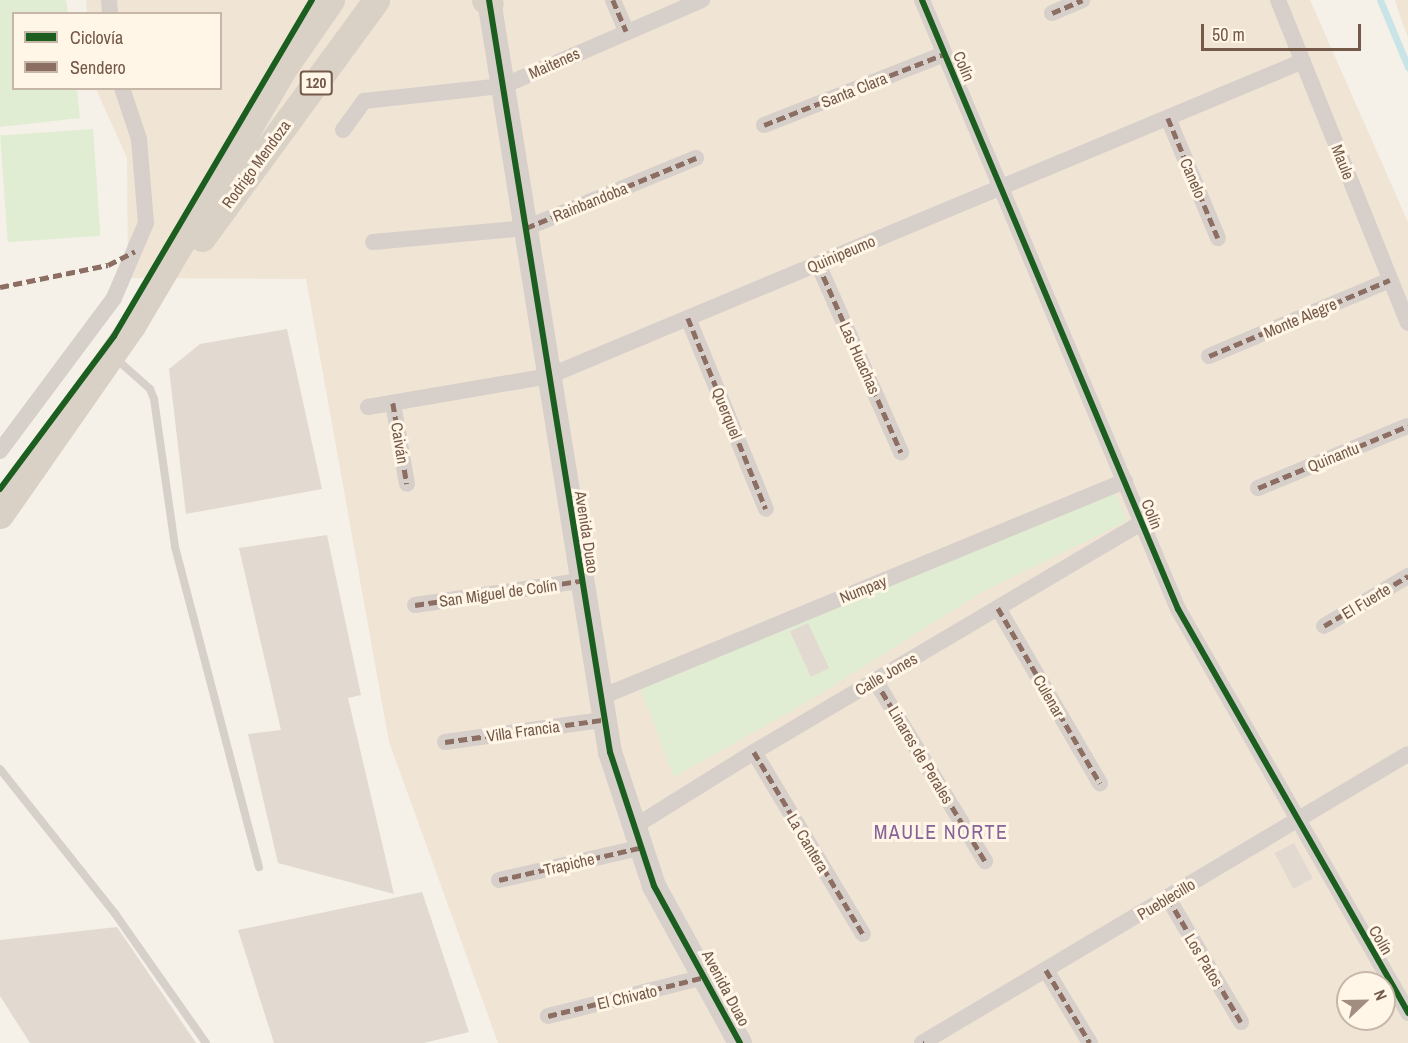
<!DOCTYPE html>
<meta charset="utf-8">
<style>
body{margin:0}
#map{position:relative;width:1408px;height:1043px;overflow:hidden;background:#f6f1e8;font-family:"Archivo Narrow",sans-serif}
div>[style]{position:absolute}
.residential>*{inset:0;background:#f0e4d5}
.green>*{inset:0;background:#e1edd2;transform-origin:0 0}
.stream>*{height:7px;margin:-3.5px;padding:0 3.5px;transform-origin:3.5px;border-radius:3.5px;background:#c9e4e7}
.building>*{inset:0;background:#e2d9d0;transform-origin:0 0}
.lane>*{height:8px;margin:-4px;padding:0 4px;transform-origin:4px;border-radius:4px;background:#d7cfca}
.street>*{height:16px;margin:-8px;padding:0 8px;transform-origin:8px;border-radius:8px;background:#d7cfca}
.secondary>*{height:24px;margin:-12px;padding:0 12px;transform-origin:12px;border-radius:12px;background:#d7cfca}
.primary>*{height:27px;margin:-13.5px;padding:0 13.5px;transform-origin:13.5px;border-radius:13.5px;background:#dad1c6}
.quiet>*{height:4.5px;margin-top:-2.25px;transform-origin:0;background:repeating-linear-gradient(90deg,#8d6e63 0 9px,transparent 0 13.5px)}
.cycleway>*{height:6px;margin:-3px;padding:0 3px;transform-origin:3px;border-radius:3px;background:#1b5e20}
span{translate:-50% -50%;white-space:nowrap;text-align:center;line-height:1.15;-webkit-text-stroke:6px #fff6e8;paint-order:stroke}
.shield-label span{padding:2px 4px;background:#fff6e8;border:2px solid;border-radius:4px;-webkit-text-stroke-width:0}
.shield-label{font-size:15px;color:#745948;font-weight:700}
.street-label{font-size:16px;color:#745948}
.quarter-label{font-size:20px;color:#876398;letter-spacing:1.5px}
.legend{position:absolute;left:12px;top:12px;width:210px;height:78px;box-sizing:border-box;background:#fff6e8;border:2px solid #c7b7a8;margin:0;padding:8px 10px;list-style:none;font-size:18px;color:#745948}
.legend li{display:flex;align-items:center;gap:12px;height:30px}
.legend b{width:30px;border:2px solid #c7b7a8}
.north{position:absolute;left:1336px;top:971px;width:60px;height:60px;box-sizing:border-box;background:#fff6e8;border:2px solid #c7b7a8;border-radius:50%;rotate:68deg;font-size:16px;font-weight:700;line-height:24px;text-align:center;color:#745948}
.north::after{content:'';display:block;margin:auto;width:21px;height:27px;background:#a28e80;clip-path:polygon(50% 0,100% 100%,50% 72%,0 100%)}
.scale{position:absolute;left:1201px;top:24px;width:160px;height:27px;box-sizing:border-box;border:3px solid #745948;border-top:0;padding-left:8px;font-size:18px;line-height:21px;white-space:nowrap;color:#745948;-webkit-text-stroke:4px #fff6e8;paint-order:stroke}
</style>
<div id="map">
<div class="residential">
<div style="clip-path:polygon(evenodd,86px 0,1310px 0,1408px 222px,1408px 1043px,498px 1043px,389px 742px,306px 279px,128px 278px,127px 158px,96px 89px,220px 88px,220px 14px,87px 13px,86px 0,1348px 983px,1384px 983px,1384px 1019px,1348px 1019px,1348px 983px)"></div>
<div style="clip-path:polygon(1395px 0,1408px 0,1408px 38px,1398px 10px)"></div>
</div>
<div class="green">
<div style="clip-path:polygon(0 0,66px 0,68px 13px,14px 14px,14px 88px,77px 89px,80px 118px,0 127px)"></div>
<div style="left:93px;top:129px;width:107px;height:93px;rotate:86deg"></div>
<div style="clip-path:polygon(1116px 493px,1127px 521px,979px 594px,804px 704px,674px 777px,640px 687px)"></div>
</div>
<div class="stream">
<div style="left:1380px;top:0;width:73px;rotate:67.3deg"></div>
</div>
<div class="building">
<div style="clip-path:polygon(287px 329px,322px 489px,186px 514px,169px 369px,200px 344px)"></div>
<div style="clip-path:polygon(327px 535px,361px 695px,348px 698px,394px 894px,278px 863px,248px 734px,281px 730px,239px 548px)"></div>
<div style="left:808px;top:623px;width:50px;height:20px;rotate:65deg"></div>
<div style="left:1294px;top:843px;width:40px;height:22px;rotate:62deg"></div>
<div style="clip-path:polygon(422px 892px,469px 1032px,424px 1043px,274px 1043px,238px 930px)"></div>
<div style="clip-path:polygon(117px 927px,196px 1043px,30px 1043px,0 996px,0 940px)"></div>
</div>
<div class="lane">
<div style="left:114px;top:357px;width:48px;rotate:41.6deg"></div>
<div style="left:150px;top:389px;width:11px;rotate:68deg"></div>
<div style="left:154px;top:399px;width:149px;rotate:81.9deg"></div>
<div style="left:175px;top:547px;width:331px;rotate:75.3deg"></div>
<div style="left:0;top:769px;width:186px;rotate:51.5deg"></div>
<div style="left:116px;top:915px;width:156px;rotate:54.9deg"></div>
</div>
<div class="street">
<div style="left:109px;top:0;width:14px;rotate:86deg"></div>
<div style="left:613px;top:0;width:34px;rotate:67deg"></div>
<div style="left:922px;top:0;width:661px;rotate:67.2deg"></div>
<div style="left:1178px;top:609px;width:465px;rotate:60.3deg"></div>
<div style="left:1278px;top:0;width:348px;rotate:68.1deg"></div>
<div style="left:1052px;top:13px;width:33px;rotate:-23deg"></div>
<div style="left:1168px;top:118px;width:130px;rotate:67.4deg"></div>
<div style="left:764px;top:125px;width:193px;rotate:-21.5deg"></div>
<div style="left:343px;top:130px;width:36px;rotate:-54deg"></div>
<div style="left:364px;top:101px;width:140px;rotate:-6.2deg"></div>
<div style="left:503px;top:86px;width:217px;rotate:-23.4deg"></div>
<div style="left:373px;top:242px;width:154px;rotate:-5.2deg"></div>
<div style="left:526px;top:228px;width:184px;rotate:-22.4deg"></div>
<div style="left:818px;top:264px;width:206px;rotate:66.2deg"></div>
<div style="left:688px;top:318px;width:206px;rotate:67.8deg"></div>
<div style="left:1209px;top:356px;width:196px;rotate:-22.8deg"></div>
<div style="left:393px;top:403px;width:82px;rotate:80.2deg"></div>
<div style="left:368px;top:407px;width:184px;rotate:-9.7deg"></div>
<div style="left:549px;top:376px;width:817px;rotate:-22.67deg"></div>
<div style="left:0;top:451px;width:191px;rotate:-53.3deg"></div>
<div style="left:114px;top:298px;width:82px;rotate:-66.9deg"></div>
<div style="left:146px;top:223px;width:84px;rotate:-94.8deg"></div>
<div style="left:139px;top:139px;width:54px;rotate:-108.4deg"></div>
<div style="left:1258px;top:488px;width:162px;rotate:-22.5deg"></div>
<div style="left:415px;top:605px;width:167px;rotate:-8.3deg"></div>
<div style="left:998px;top:608px;width:203px;rotate:59.8deg"></div>
<div style="left:1324px;top:626px;width:98px;rotate:-30.8deg"></div>
<div style="left:875px;top:680px;width:212px;rotate:58.7deg"></div>
<div style="left:601px;top:697px;width:567px;rotate:-22.4deg"></div>
<div style="left:445px;top:742px;width:159px;rotate:-8deg"></div>
<div style="left:754px;top:752px;width:212px;rotate:59.1deg"></div>
<div style="left:632px;top:828px;width:144px;rotate:-31.9deg"></div>
<div style="left:754px;top:752px;width:450px;rotate:-30.6deg"></div>
<div style="left:499px;top:880px;width:144px;rotate:-12.9deg"></div>
<div style="left:1168px;top:898px;width:144px;rotate:59.5deg"></div>
<div style="left:1046px;top:970px;width:85px;rotate:58.9deg"></div>
<div style="left:548px;top:1016px;width:162px;rotate:-14deg"></div>
<div style="left:922px;top:1043px;width:565px;rotate:-30.74deg"></div>
</div>
<div class="secondary">
<div style="left:489px;top:0;width:762px;rotate:80.86deg"></div>
<div style="left:610px;top:752px;width:141px;rotate:71.8deg"></div>
<div style="left:654px;top:886px;width:179px;rotate:61.3deg"></div>
</div>
<div class="primary">
<div style="left:485px;top:0;width:6px;rotate:39deg"></div>
<div style="left:202px;top:238px;width:295px;rotate:-53.8deg"></div>
<div style="left:0;top:515px;width:231px;rotate:-55.1deg"></div>
<div style="left:132px;top:326px;width:303px;rotate:-59.5deg"></div>
<div style="left:286px;top:65px;width:79px;rotate:-55.3deg"></div>
</div>
<div class="quiet">
<div style="left:613px;top:0;width:34px;rotate:67deg"></div>
<div style="left:1052px;top:13px;width:33px;rotate:-23deg"></div>
<div style="left:1168px;top:118px;width:130px;rotate:67.4deg"></div>
<div style="left:764px;top:125px;width:193px;rotate:-21.5deg"></div>
<div style="left:526px;top:228px;width:184px;rotate:-22.4deg"></div>
<div style="left:818px;top:264px;width:206px;rotate:66.2deg"></div>
<div style="left:0;top:287px;width:110px;rotate:-11.5deg"></div>
<div style="left:108px;top:265px;width:30px;rotate:-27deg"></div>
<div style="left:688px;top:318px;width:206px;rotate:67.8deg"></div>
<div style="left:1209px;top:356px;width:196px;rotate:-22.8deg"></div>
<div style="left:393px;top:403px;width:82px;rotate:80.2deg"></div>
<div style="left:1258px;top:488px;width:162px;rotate:-22.5deg"></div>
<div style="left:415px;top:605px;width:167px;rotate:-8.3deg"></div>
<div style="left:998px;top:608px;width:203px;rotate:59.8deg"></div>
<div style="left:1324px;top:626px;width:98px;rotate:-30.8deg"></div>
<div style="left:875px;top:680px;width:212px;rotate:58.7deg"></div>
<div style="left:445px;top:742px;width:159px;rotate:-8deg"></div>
<div style="left:754px;top:752px;width:212px;rotate:59.1deg"></div>
<div style="left:499px;top:880px;width:144px;rotate:-12.9deg"></div>
<div style="left:1168px;top:898px;width:144px;rotate:59.5deg"></div>
<div style="left:1046px;top:970px;width:85px;rotate:58.9deg"></div>
<div style="left:548px;top:1016px;width:162px;rotate:-14deg"></div>
<div style="left:923px;top:1043px;width:1px"></div>
</div>
<div class="cycleway">
<div style="left:489px;top:0;width:762px;rotate:80.86deg"></div>
<div style="left:610px;top:752px;width:141px;rotate:71.8deg"></div>
<div style="left:654px;top:886px;width:179px;rotate:61.3deg"></div>
<div style="left:922px;top:0;width:661px;rotate:67.2deg"></div>
<div style="left:1178px;top:609px;width:465px;rotate:60.3deg"></div>
<div style="left:0;top:489px;width:191px;rotate:-53.3deg"></div>
<div style="left:114px;top:336px;width:390px;rotate:-59.5deg"></div>
</div>
<div class="shield-label">
<span style="left:316px;top:83px">120</span>
</div>
<div class="street-label">
<span style="left:554px;top:63px;rotate:-24deg">Maitenes</span>
<span style="left:964px;top:66px;rotate:67deg">Colín</span>
<span style="left:854px;top:90px;rotate:-22deg">Santa Clara</span>
<span style="left:1343px;top:162px;rotate:68deg">Maule</span>
<span style="left:256px;top:164px;rotate:-54deg">Rodrigo Mendoza</span>
<span style="left:1193px;top:178px;rotate:67deg">Canelo</span>
<span style="left:590px;top:202px;rotate:-22deg">Rainbandoba</span>
<span style="left:841px;top:254px;rotate:-23deg">Quinipeumo</span>
<span style="left:1300px;top:318px;rotate:-23deg">Monte Alegre</span>
<span style="left:860px;top:358px;rotate:66deg">Las Huachas</span>
<span style="left:727px;top:413px;rotate:68deg">Querquel</span>
<span style="left:400px;top:443px;rotate:81deg">Caiván</span>
<span style="left:1333px;top:457px;rotate:-22deg">Quinantu</span>
<span style="left:1152px;top:514px;rotate:69deg">Colín</span>
<span style="left:587px;top:532px;rotate:81deg">Avenida Duao</span>
<span style="left:863px;top:589px;rotate:-22deg">Numpay</span>
<span style="left:498px;top:593px;rotate:-8deg">San Miguel de Colín</span>
<span style="left:1366px;top:601px;rotate:-31deg">El Fuerte</span>
<span style="left:886px;top:674px;rotate:-30deg">Calle Jones</span>
<span style="left:1049px;top:696px;rotate:60deg">Culenar</span>
<span style="left:523px;top:731px;rotate:-8deg">Villa Francia</span>
<span style="left:921px;top:755px;rotate:59deg">Linares de Perales</span>
<span style="left:808px;top:843px;rotate:59deg">La Cantera</span>
<span style="left:569px;top:864px;rotate:-13deg">Trapiche</span>
<span style="left:1166px;top:899px;rotate:-31deg">Pueblecillo</span>
<span style="left:1381px;top:940px;rotate:60deg">Colín</span>
<span style="left:1204px;top:960px;rotate:59deg">Los Patos</span>
<span style="left:726px;top:988px;rotate:62deg">Avenida Duao</span>
<span style="left:627px;top:997px;rotate:-13deg">El Chivato</span>
</div>
<div class="quarter-label">
<span style="left:941px;top:831px">MAULE NORTE</span>
</div>
<ul class="legend">
<li><b style="height:8px;background:#1b5e20"></b>Ciclovía</li>
<li><b style="height:8px;background:#8d6e63"></b>Sendero</li>
</ul>
<div class="north">N</div>
<div class="scale">50 m</div>
</div>
